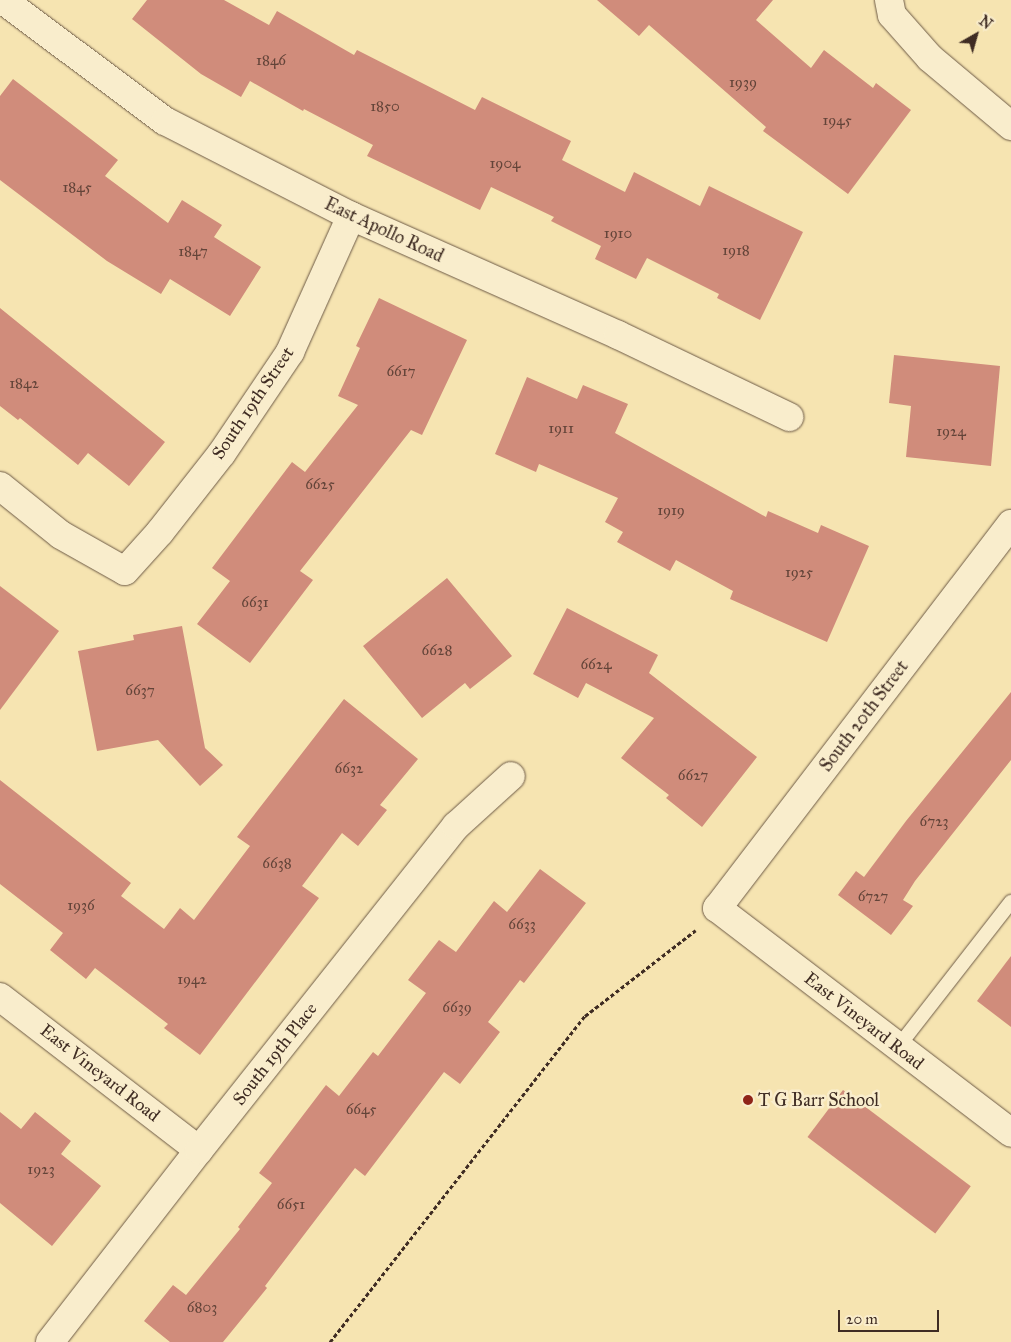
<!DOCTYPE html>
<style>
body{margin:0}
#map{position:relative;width:1011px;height:1342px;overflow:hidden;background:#f6e4b1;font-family:"IM FELL Great Primer",serif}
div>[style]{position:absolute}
.building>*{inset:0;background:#d08c7b;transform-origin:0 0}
.path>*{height:3px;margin-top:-1.5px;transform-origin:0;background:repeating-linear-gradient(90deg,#3f2c23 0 4px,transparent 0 6.5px)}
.roads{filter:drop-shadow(0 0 1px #6d5a46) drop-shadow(0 0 1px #6d5a46)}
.service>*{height:14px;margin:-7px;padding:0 7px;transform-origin:7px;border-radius:7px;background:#f9edcc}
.minor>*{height:28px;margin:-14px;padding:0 14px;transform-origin:14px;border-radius:14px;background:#f9edcc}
.dots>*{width:14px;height:14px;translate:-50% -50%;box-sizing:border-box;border:2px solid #f9edcc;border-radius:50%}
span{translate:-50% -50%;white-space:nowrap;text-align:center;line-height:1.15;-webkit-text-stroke:5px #f9edcc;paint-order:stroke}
.number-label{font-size:15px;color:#634439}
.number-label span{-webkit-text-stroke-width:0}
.street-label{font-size:18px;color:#3f2c23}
.poi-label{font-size:18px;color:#3f2c23}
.left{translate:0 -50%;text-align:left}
.north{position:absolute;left:951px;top:10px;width:50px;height:50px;-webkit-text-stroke:4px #f9edcc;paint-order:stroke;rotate:38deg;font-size:14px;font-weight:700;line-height:20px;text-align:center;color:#3f2c23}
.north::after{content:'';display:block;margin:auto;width:18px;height:22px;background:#3f2c23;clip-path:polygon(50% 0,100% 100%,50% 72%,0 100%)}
.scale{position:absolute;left:838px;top:1310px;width:101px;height:22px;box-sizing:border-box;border:2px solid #3f2c23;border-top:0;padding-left:6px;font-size:15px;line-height:18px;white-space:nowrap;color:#3f2c23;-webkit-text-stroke:4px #f9edcc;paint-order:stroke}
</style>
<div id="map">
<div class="building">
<div style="clip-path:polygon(147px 0,224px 0,269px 25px,277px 11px,354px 55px,357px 50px,475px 110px,482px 97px,571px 141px,562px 160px,625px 192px,634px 172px,700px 206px,709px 186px,803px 232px,760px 320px,717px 298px,719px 294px,647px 258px,636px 279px,595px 259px,601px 246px,551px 221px,554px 217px,491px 187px,480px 210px,367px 156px,373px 145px,304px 109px,303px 111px,250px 81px,241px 97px,201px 74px,132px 19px)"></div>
<div style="clip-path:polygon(597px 0,773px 0,756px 20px,811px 68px,824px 50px,873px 88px,876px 83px,911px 110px,848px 194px,763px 131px,766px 127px,649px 25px,639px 36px)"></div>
<div style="clip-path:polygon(13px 79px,118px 160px,105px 176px,168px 223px,182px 200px,222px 225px,214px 237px,261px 267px,230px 316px,170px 279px,161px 294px,107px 261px,0 180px,0 96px)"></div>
<div style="clip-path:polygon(379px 298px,467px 340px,422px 435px,411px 430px,300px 571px,313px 580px,250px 663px,197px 624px,230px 581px,212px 568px,292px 462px,305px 472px,358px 405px,338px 396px,360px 348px,356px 346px)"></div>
<div style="clip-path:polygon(0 308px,165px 442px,129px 486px,88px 453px,78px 465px,20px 418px,18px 420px,0 406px)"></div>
<div style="clip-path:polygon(894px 355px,1000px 366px,991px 466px,906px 457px,911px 406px,889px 403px)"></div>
<div style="clip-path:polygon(527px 377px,577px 399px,583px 385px,628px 404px,615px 433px,766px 517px,768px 511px,818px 533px,821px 525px,869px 546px,827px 642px,730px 599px,733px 591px,676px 560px,670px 571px,617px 542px,623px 532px,605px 522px,618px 498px,539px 464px,536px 472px,495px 454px)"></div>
<div style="clip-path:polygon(447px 578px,512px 656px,470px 689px,465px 683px,422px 718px,363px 646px)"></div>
<div style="clip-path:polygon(0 586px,59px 631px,0 710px)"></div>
<div style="clip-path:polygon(567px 608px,658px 655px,649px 673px,757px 757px,702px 827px,666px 798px,669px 795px,621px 758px,654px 718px,586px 683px,578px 698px,533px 674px)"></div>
<div style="clip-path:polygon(182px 626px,205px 748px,223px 765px,200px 786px,158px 740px,97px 751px,78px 651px,134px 640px,133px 635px)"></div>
<div style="clip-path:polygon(1011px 692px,1011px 760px,915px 881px,903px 900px,913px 906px,891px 935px,838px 895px,856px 871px,864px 877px,906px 821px)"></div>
<div style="clip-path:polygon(344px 699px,418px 759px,380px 805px,387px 810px,358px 846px,342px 833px,302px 886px,319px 898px,200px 1055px,164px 1028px,168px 1024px,95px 968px,86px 979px,50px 950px,63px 933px,0 884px,0 780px,131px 883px,121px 896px,164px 929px,180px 908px,194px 920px,250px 846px,237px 837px)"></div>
<div style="clip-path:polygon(540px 869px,586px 903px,524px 983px,520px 980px,488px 1022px,500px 1032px,460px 1084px,444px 1072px,365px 1176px,355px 1168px,265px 1286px,267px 1288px,223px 1342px,170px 1342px,144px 1321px,173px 1285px,186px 1295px,240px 1229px,238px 1227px,272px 1183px,259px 1173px,326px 1085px,339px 1096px,373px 1052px,378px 1056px,426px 993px,408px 980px,439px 940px,456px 952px,494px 901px,507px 912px)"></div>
<div style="clip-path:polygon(1011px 956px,1011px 1027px,977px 1001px)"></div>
<div style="left:843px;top:1090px;width:160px;height:59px;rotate:37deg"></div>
<div style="clip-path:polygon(0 1112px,21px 1129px,35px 1112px,71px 1141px,61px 1154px,101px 1186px,52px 1246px,0 1203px)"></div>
</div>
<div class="path">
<div style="left:330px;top:1342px;width:414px;rotate:-52deg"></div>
<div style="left:585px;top:1016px;width:140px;rotate:-37.8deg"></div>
</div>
<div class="roads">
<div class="service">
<div style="left:898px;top:1047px;width:184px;rotate:-52.1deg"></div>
</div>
<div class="minor">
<div style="left:3px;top:0;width:202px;rotate:36.8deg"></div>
<div style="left:165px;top:121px;width:209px;rotate:27.1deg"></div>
<div style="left:351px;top:216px;width:292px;rotate:24deg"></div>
<div style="left:618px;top:335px;width:190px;rotate:25.6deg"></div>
<div style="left:889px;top:0;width:15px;rotate:79deg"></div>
<div style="left:892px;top:15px;width:57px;rotate:48.5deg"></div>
<div style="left:930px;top:58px;width:106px;rotate:40deg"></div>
<div style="left:0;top:486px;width:78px;rotate:38.8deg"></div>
<div style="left:61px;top:535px;width:73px;rotate:29.4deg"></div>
<div style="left:125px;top:571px;width:52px;rotate:-48.1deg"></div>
<div style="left:160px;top:532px;width:100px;rotate:-51.9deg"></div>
<div style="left:222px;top:453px;width:122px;rotate:-56deg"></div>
<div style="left:290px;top:352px;width:149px;rotate:-65.8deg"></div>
<div style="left:1011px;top:524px;width:484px;rotate:127.4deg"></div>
<div style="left:717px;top:908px;width:370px;rotate:37.4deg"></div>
<div style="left:0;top:997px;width:251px;rotate:37.6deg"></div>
<div style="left:50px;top:1342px;width:243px;rotate:-52.2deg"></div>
<div style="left:199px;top:1150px;width:414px;rotate:-51.6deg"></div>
<div style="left:456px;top:826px;width:74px;rotate:-42.3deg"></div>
</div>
</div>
<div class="dots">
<div style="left:748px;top:1100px;background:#8f2418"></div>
</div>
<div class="number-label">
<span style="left:271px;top:61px">1846</span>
<span style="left:743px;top:83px">1939</span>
<span style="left:385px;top:107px">1850</span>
<span style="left:837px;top:121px">1945</span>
<span style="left:505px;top:164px">1904</span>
<span style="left:77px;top:188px">1845</span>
<span style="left:618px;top:234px">1910</span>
<span style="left:736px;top:251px">1918</span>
<span style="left:193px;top:252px">1847</span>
<span style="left:401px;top:372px">6617</span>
<span style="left:24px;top:384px">1842</span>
<span style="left:561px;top:429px">1911</span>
<span style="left:951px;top:432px">1924</span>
<span style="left:320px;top:485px">6625</span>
<span style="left:671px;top:511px">1919</span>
<span style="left:799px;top:573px">1925</span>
<span style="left:255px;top:603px">6631</span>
<span style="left:437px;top:651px">6628</span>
<span style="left:596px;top:665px">6624</span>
<span style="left:140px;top:691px">6637</span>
<span style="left:349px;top:769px">6632</span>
<span style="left:693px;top:776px">6627</span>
<span style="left:934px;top:822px">6723</span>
<span style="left:277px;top:864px">6638</span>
<span style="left:873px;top:897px">6727</span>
<span style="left:81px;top:906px">1936</span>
<span style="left:522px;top:925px">6633</span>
<span style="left:192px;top:980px">1942</span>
<span style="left:457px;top:1008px">6639</span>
<span style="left:361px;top:1110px">6645</span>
<span style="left:41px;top:1170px">1923</span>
<span style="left:291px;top:1205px">6651</span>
<span style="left:202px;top:1308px">6803</span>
</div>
<div class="street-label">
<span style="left:384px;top:230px;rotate:25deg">East Apollo Road</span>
<span style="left:253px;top:403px;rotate:-56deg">South 19th Street</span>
<span style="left:864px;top:716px;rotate:-53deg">South 20th Street</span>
<span style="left:864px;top:1021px;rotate:38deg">East Vineyard Road</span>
<span style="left:275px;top:1054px;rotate:-52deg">South 19th Place</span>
<span style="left:100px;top:1073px;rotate:38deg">East Vineyard Road</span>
</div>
<div class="poi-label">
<span class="left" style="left:758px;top:1100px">T G Barr School</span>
</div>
<div class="north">N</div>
<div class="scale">20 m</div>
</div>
